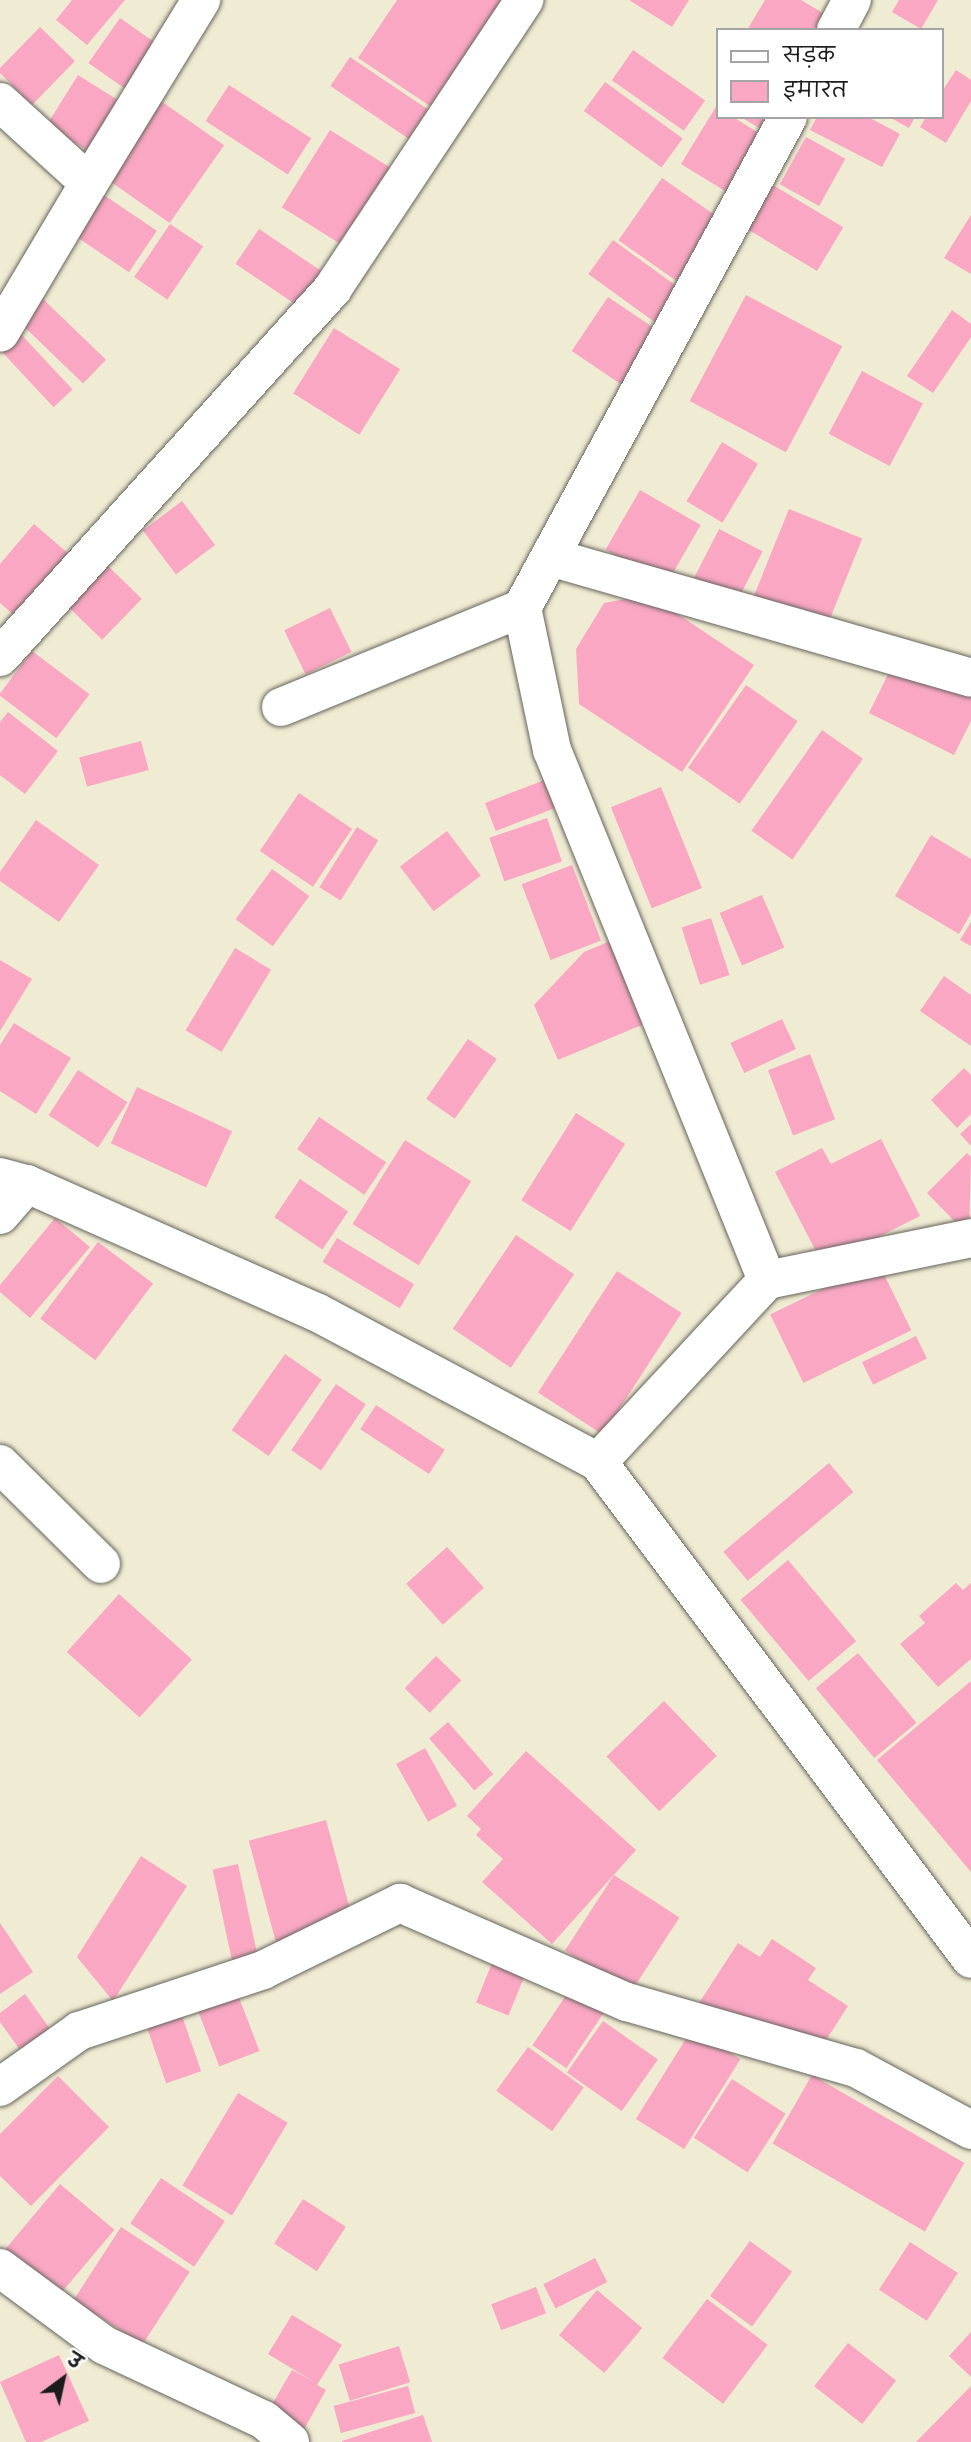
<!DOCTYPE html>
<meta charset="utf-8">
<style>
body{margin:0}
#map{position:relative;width:971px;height:2442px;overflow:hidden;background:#f0ebd3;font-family:Itim,"Playpen Sans Deva",sans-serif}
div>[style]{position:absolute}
.building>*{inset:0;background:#f9a7c3;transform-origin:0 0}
.roads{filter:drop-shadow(0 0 2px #66645c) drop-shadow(0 0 2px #66645c)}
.minor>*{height:38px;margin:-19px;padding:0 19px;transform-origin:19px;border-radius:19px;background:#fff}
.major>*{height:38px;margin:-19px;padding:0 19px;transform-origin:19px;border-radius:19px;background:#fff}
span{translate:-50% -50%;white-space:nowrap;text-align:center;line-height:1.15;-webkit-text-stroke:7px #fff;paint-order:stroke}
.legend{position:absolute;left:716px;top:28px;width:228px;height:91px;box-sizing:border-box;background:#fff;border:2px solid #a4a4a4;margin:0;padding:9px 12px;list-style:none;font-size:21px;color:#1c1c1c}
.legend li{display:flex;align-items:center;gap:14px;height:35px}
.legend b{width:35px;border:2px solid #a4a4a4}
.north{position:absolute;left:28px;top:2344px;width:70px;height:70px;-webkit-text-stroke:5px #fff;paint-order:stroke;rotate:33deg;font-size:19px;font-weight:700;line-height:28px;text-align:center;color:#1c1c1c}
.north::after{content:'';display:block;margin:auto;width:24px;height:32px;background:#1c1c1c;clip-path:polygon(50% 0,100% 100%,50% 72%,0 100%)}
</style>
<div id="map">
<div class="building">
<div style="clip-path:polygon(72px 0,125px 0,87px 45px,56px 20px)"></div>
<div style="clip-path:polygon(397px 0,502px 0,430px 106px,358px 58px)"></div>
<div style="clip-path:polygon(629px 0,689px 0,672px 27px)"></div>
<div style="clip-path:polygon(765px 0,801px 0,828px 16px,820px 30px,747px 30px)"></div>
<div style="clip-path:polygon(899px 0,938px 0,921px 29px,892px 12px)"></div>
<div style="left:120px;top:18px;width:50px;height:55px;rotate:35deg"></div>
<div style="clip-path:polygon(40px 27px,75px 61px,32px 105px,0 73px,0 68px)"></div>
<div style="left:633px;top:50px;width:88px;height:37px;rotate:35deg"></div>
<div style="left:350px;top:57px;width:94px;height:35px;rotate:34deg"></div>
<div style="clip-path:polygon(956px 70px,971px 80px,971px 101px,946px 143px,920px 127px,926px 117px,941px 117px,941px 93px)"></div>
<div style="left:78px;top:75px;width:55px;height:59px;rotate:32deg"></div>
<div style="left:605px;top:82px;width:96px;height:36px;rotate:36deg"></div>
<div style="left:229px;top:85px;width:98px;height:43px;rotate:33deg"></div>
<div style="left:161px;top:101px;width:77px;height:95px;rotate:35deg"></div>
<div style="clip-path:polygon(717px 105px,717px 117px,733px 117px,767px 138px,733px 196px,681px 164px)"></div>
<div style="clip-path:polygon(741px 117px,779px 117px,769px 134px)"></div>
<div style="clip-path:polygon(817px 117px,868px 117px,900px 134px,882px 167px,810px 130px)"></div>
<div style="clip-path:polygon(889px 117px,915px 117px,909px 128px)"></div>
<div style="left:330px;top:130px;width:75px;height:91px;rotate:32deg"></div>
<div style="left:806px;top:137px;width:45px;height:54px;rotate:29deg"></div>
<div style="left:662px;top:178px;width:75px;height:76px;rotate:35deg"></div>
<div style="left:773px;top:185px;width:82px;height:51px;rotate:31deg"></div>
<div style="left:98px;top:191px;width:71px;height:50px;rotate:34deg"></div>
<div style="clip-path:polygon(971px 215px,971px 274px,944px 258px)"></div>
<div style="left:170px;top:224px;width:40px;height:64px;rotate:34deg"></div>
<div style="left:259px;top:229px;width:77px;height:42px;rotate:34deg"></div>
<div style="left:613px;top:240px;width:86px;height:42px;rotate:36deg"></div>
<div style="left:746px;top:295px;width:109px;height:120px;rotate:28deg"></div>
<div style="left:608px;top:297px;width:64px;height:65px;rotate:34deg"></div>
<div style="left:42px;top:298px;width:89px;height:33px;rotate:44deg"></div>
<div style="clip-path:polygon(952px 310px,971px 324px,971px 337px,933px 393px,907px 376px)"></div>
<div style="left:334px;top:328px;width:78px;height:77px;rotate:32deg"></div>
<div style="left:18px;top:331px;width:80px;height:26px;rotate:47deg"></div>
<div style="left:862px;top:371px;width:69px;height:71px;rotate:28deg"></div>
<div style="left:722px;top:442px;width:42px;height:69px;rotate:31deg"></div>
<div style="left:640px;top:490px;width:70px;height:69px;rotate:30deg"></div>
<div style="left:182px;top:501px;width:55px;height:49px;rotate:53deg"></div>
<div style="left:789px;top:509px;width:79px;height:99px;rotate:22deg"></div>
<div style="clip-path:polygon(34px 524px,77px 561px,23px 623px,0 603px,0 564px)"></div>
<div style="left:719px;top:529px;width:49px;height:64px;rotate:27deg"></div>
<div style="left:108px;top:566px;width:47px;height:57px;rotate:44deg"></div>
<div style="clip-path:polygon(649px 595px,754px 665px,682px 772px,579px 704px,576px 649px,604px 603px)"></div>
<div style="left:330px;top:608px;width:49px;height:51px;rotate:64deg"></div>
<div style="left:32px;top:651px;width:72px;height:55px;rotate:37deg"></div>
<div style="clip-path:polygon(895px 660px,971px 697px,971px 721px,954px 755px,869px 713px)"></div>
<div style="left:746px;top:685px;width:63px;height:101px;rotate:35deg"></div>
<div style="clip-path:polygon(8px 712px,58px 751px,25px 794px,0 775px,0 722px)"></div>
<div style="left:822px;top:730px;width:50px;height:123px;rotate:35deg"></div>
<div style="left:141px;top:741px;width:30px;height:64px;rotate:75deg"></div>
<div style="left:555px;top:776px;width:30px;height:75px;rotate:69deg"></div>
<div style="left:661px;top:787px;width:109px;height:54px;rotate:68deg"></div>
<div style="left:299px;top:793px;width:64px;height:70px;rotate:34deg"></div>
<div style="left:547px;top:818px;width:46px;height:61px;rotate:71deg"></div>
<div style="clip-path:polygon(36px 820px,99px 865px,59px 922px,0 881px,0 872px)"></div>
<div style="left:357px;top:827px;width:25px;height:71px;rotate:32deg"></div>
<div style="left:447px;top:831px;width:56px;height:59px;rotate:53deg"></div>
<div style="clip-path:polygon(931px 835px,971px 859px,971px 913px,959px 934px,895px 896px)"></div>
<div style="left:572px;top:865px;width:81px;height:54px;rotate:69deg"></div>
<div style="left:272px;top:869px;width:46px;height:62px;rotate:36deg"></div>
<div style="left:762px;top:895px;width:57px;height:46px;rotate:67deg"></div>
<div style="left:711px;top:918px;width:60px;height:31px;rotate:72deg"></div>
<div style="clip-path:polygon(971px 922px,971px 946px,960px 940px)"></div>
<div style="clip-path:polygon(620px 937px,656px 1019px,558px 1060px,534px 1005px,584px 952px)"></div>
<div style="left:235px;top:948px;width:42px;height:96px;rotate:31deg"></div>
<div style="clip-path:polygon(0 960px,32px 979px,0 1031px)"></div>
<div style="clip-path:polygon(944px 976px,971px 995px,971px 1046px,920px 1011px)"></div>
<div style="left:782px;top:1019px;width:33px;height:57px;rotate:65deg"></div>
<div style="clip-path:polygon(14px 1023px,71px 1058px,36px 1114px,0 1091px,0 1045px)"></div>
<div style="left:468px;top:1039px;width:35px;height:73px;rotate:35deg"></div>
<div style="left:810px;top:1054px;width:70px;height:45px;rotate:69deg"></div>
<div style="clip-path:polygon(964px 1068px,971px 1075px,971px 1114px,957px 1128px,931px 1100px)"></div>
<div style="left:78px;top:1070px;width:59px;height:54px;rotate:33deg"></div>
<div style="left:137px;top:1087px;width:105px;height:62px;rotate:25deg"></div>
<div style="left:576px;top:1113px;width:58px;height:103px;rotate:32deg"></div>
<div style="left:319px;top:1117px;width:81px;height:39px;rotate:34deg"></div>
<div style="clip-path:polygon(971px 1124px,971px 1146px,960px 1134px)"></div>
<div style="clip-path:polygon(881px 1139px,920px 1216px,823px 1265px,775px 1172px,822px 1148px,831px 1164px)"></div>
<div style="left:405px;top:1140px;width:78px;height:99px;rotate:32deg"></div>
<div style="clip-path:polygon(967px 1153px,971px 1157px,969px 1236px,927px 1193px)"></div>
<div style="left:300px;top:1179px;width:58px;height:46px;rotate:34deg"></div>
<div style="clip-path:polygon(55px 1218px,90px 1247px,30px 1318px,0 1292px,0 1285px)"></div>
<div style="left:516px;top:1235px;width:70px;height:113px;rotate:34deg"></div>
<div style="left:337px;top:1238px;width:90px;height:28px;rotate:31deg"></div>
<div style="left:98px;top:1242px;width:69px;height:96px;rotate:37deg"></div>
<div style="left:878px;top:1262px;width:76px;height:120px;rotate:64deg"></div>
<div style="left:617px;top:1271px;width:77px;height:145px;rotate:33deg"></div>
<div style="left:916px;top:1336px;width:25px;height:60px;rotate:64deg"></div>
<div style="left:285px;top:1354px;width:45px;height:93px;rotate:35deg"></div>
<div style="left:336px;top:1384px;width:36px;height:80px;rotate:34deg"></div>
<div style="left:376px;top:1405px;width:82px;height:29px;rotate:33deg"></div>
<div style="left:829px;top:1463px;width:38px;height:138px;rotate:50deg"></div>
<div style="left:447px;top:1547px;width:55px;height:55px;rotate:48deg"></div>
<div style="left:788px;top:1560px;width:106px;height:62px;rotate:50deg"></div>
<div style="clip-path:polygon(956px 1583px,963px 1590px,971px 1583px,971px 1659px,938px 1687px,900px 1644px,925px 1623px,919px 1616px)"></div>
<div style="left:119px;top:1594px;width:98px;height:78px;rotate:42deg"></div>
<div style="left:858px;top:1653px;width:91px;height:55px;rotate:50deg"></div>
<div style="left:436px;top:1656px;width:35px;height:45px;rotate:44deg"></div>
<div style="clip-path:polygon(971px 1681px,971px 1872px,877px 1760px)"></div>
<div style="left:664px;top:1701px;width:76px;height:80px;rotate:46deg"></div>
<div style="left:448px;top:1722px;width:69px;height:25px;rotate:49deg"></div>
<div style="left:425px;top:1748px;width:66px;height:33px;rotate:61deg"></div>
<div style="clip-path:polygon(526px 1751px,636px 1850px,552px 1944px,482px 1882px,503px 1859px,476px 1835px,481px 1829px,467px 1816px)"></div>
<div style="left:326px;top:1820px;width:105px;height:80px;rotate:75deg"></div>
<div style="clip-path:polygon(141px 1856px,187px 1886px,113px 2001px,77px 1957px)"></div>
<div style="left:238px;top:1864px;width:95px;height:26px;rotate:78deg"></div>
<div style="left:614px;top:1875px;width:78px;height:90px;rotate:33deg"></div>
<div style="clip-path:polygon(0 1923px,33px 1972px,0 1994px)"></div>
<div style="clip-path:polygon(772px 1939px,816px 1968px,808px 1980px,848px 2006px,819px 2051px,697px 2006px,738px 1943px,760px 1957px)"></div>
<div style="left:494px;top:1958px;width:35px;height:48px;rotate:22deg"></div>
<div style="left:571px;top:1988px;width:41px;height:69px;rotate:34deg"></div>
<div style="clip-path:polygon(25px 1994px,55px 2036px,25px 2057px,0 2022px,0 2013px)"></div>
<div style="left:238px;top:1995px;width:60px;height:43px;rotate:69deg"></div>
<div style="left:179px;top:2007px;width:68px;height:37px;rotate:71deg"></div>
<div style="left:603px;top:2021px;width:67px;height:63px;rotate:35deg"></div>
<div style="left:692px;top:2029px;width:57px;height:106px;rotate:32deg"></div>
<div style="left:528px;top:2047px;width:69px;height:54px;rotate:36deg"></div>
<div style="left:812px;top:2075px;width:176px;height:79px;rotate:30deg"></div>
<div style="clip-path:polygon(58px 2076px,109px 2127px,31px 2206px,0 2176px,0 2134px)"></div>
<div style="left:732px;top:2079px;width:64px;height:70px;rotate:33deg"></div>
<div style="left:238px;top:2093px;width:58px;height:108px;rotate:31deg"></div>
<div style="left:161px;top:2178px;width:77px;height:55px;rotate:34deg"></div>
<div style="left:60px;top:2184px;width:71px;height:90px;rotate:40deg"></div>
<div style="left:303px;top:2199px;width:51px;height:53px;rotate:33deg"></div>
<div style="left:121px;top:2227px;width:82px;height:87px;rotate:33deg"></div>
<div style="left:750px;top:2241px;width:52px;height:68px;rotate:36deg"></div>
<div style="left:910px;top:2242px;width:57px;height:57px;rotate:33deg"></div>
<div style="left:595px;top:2258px;width:27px;height:58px;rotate:63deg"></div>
<div style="left:536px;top:2287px;width:28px;height:48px;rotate:69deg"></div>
<div style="left:597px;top:2290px;width:59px;height:59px;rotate:40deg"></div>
<div style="left:707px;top:2299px;width:76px;height:74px;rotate:37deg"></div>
<div style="clip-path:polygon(292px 2315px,342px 2345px,317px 2385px,326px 2390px,302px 2433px,267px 2413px,292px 2370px,311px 2380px,268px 2354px)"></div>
<div style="clip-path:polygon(971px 2332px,971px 2377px,949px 2356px)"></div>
<div style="left:848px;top:2343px;width:61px;height:55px;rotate:38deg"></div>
<div style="left:399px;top:2346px;width:38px;height:63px;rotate:73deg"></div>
<div style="clip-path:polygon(59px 2355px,89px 2421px,41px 2442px,26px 2442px,0 2382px)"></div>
<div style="left:408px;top:2386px;width:28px;height:77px;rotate:75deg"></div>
<div style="clip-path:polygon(971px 2386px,971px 2442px,916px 2442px)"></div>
<div style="clip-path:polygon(423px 2415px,432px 2442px,342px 2442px,342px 2441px)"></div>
</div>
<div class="roads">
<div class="minor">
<div style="left:836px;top:30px;width:34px;rotate:-62deg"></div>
<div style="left:0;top:102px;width:120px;rotate:42.3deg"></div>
<div style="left:89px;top:183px;width:174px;rotate:120.7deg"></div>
<div style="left:89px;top:183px;width:215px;rotate:-58.5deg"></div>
<div style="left:550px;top:557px;width:438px;rotate:16deg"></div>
<div style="left:0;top:657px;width:497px;rotate:-47.9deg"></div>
<div style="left:333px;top:288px;width:346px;rotate:-56.4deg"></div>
<div style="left:281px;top:707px;width:261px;rotate:-22.3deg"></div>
<div style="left:0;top:1215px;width:41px;rotate:-48.9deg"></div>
<div style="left:767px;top:1280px;width:208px;rotate:-11.6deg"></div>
<div style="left:598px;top:1462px;width:248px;rotate:-47.1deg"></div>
<div style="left:767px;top:1280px;width:572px;rotate:-112.08deg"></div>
<div style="left:552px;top:750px;width:145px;rotate:-101.9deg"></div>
<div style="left:522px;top:608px;width:558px;rotate:-61.55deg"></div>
<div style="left:0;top:1464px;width:142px;rotate:44.7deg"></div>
<div style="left:0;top:2087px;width:97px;rotate:-35.3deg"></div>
<div style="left:79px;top:2031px;width:194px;rotate:-18.3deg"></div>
<div style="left:263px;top:1970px;width:153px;rotate:-26.1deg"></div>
<div style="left:400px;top:1903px;width:248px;rotate:23.6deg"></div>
<div style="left:627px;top:2002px;width:238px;rotate:16.1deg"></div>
<div style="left:856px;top:2068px;width:131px;rotate:28.3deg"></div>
<div style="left:0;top:2268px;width:129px;rotate:36.5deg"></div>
<div style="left:104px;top:2345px;width:177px;rotate:25.1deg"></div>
<div style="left:264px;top:2420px;width:34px;rotate:40deg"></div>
</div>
<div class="major">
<div style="left:0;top:1177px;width:28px;rotate:15deg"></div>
<div style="left:27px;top:1184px;width:318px;rotate:23.9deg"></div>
<div style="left:318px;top:1313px;width:317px;rotate:28deg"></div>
<div style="left:598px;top:1462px;width:621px;rotate:53.11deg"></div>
</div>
</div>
<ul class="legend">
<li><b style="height:9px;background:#fff"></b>सड़क</li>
<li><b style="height:19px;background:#f9a7c3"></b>इमारत</li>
</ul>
<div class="north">उ</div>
</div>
